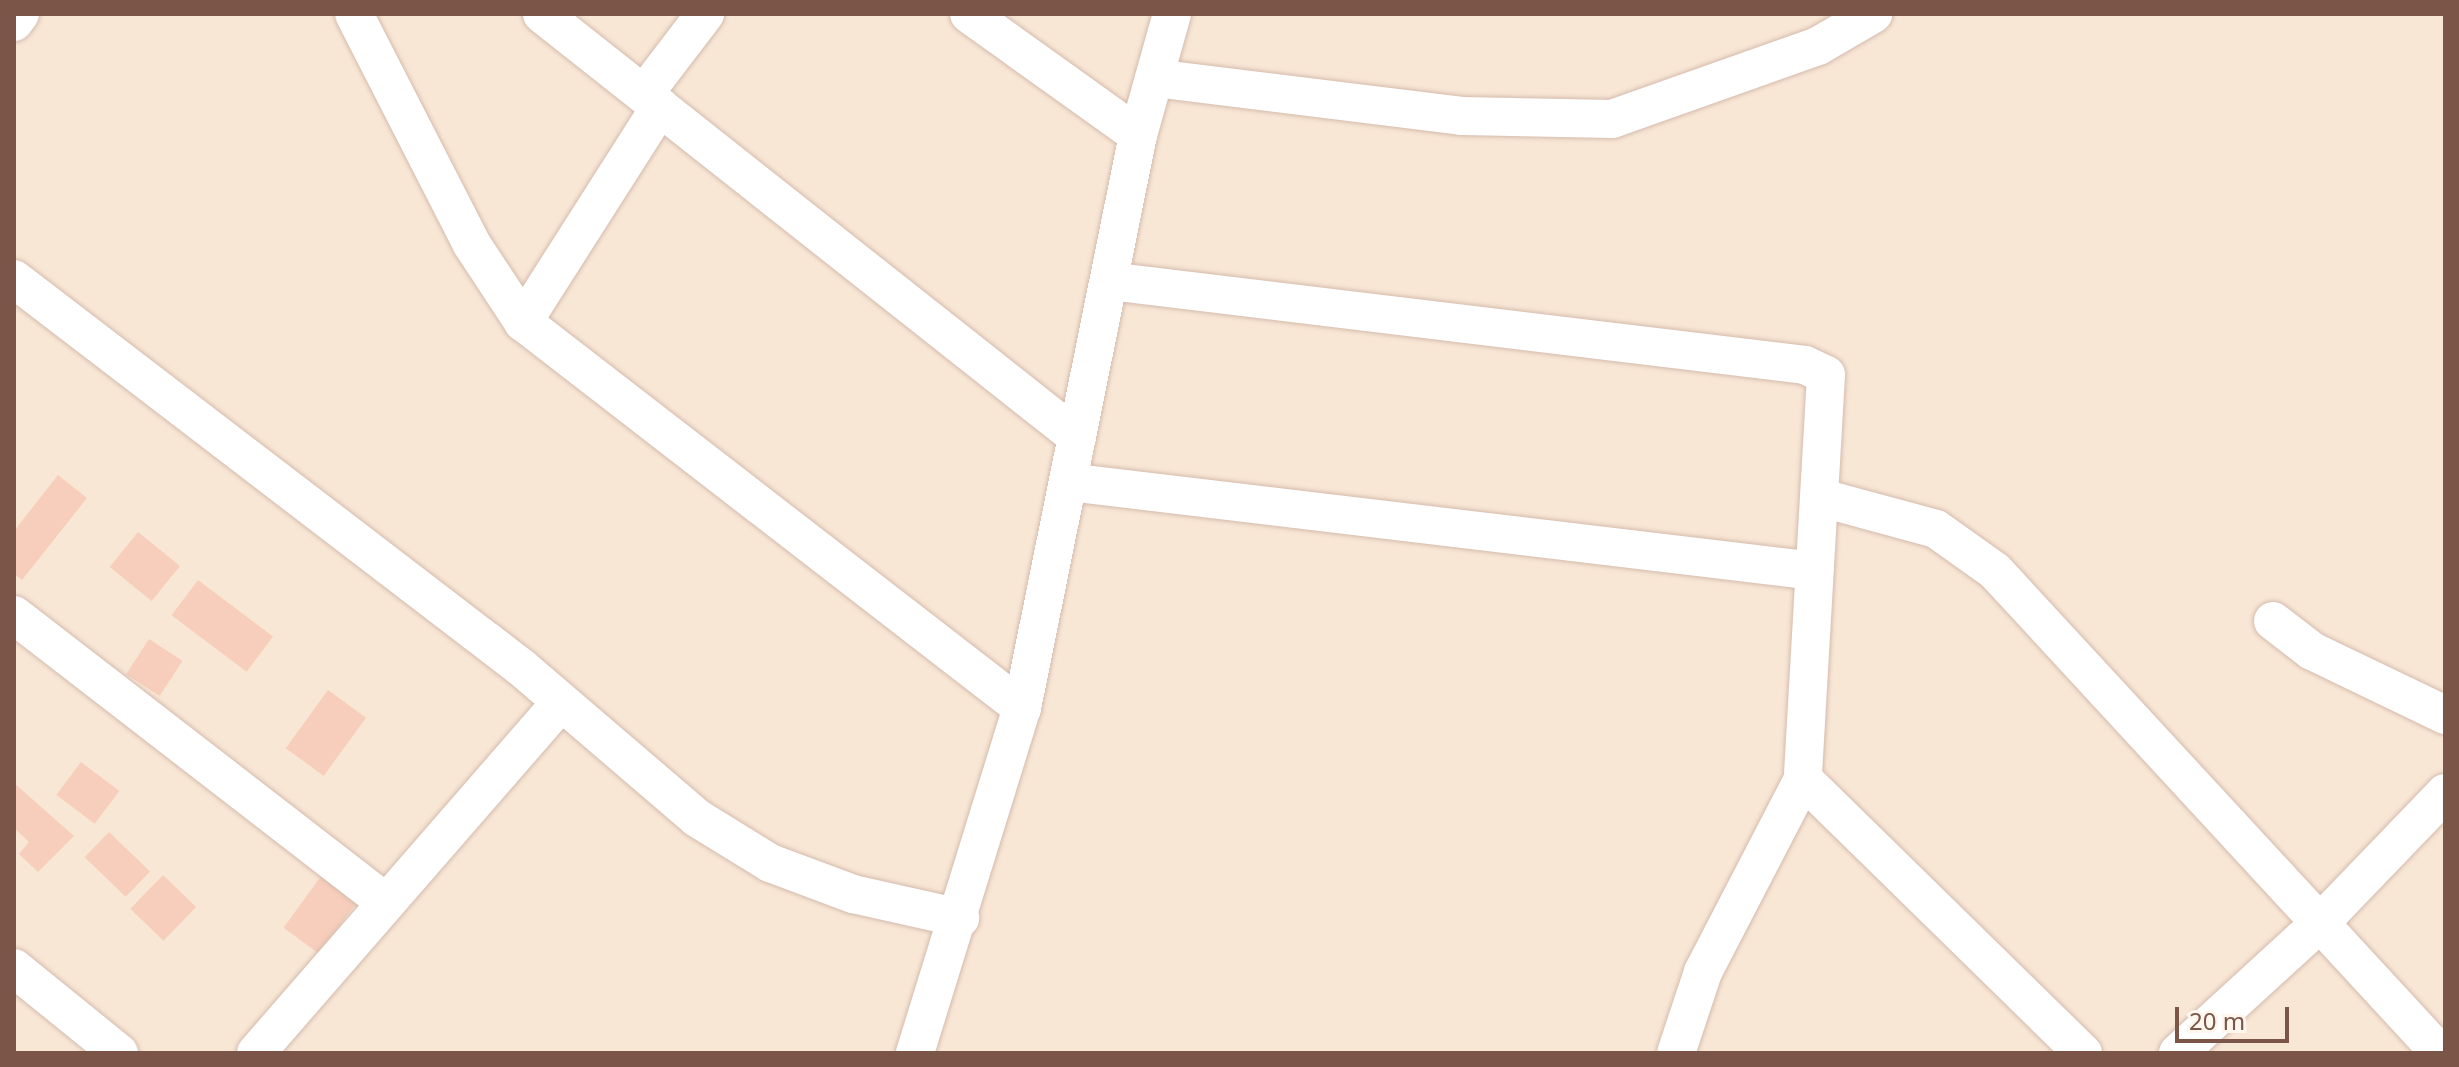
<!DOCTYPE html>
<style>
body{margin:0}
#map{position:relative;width:2459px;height:1067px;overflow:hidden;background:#fef3e6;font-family:"Noto Sans",sans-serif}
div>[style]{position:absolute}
.residential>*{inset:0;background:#f9e7d6;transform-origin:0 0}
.building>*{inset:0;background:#f7cebb;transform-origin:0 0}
.roads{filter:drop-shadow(0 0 2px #d4bbad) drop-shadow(0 0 2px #d4bbad)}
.minor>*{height:38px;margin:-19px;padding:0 19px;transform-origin:19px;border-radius:19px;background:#fff}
span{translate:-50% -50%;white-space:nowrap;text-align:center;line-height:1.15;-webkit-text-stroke:7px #fff7ee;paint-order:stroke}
.frame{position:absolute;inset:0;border:16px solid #7b5547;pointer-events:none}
.scale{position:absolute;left:2175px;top:1007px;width:114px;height:36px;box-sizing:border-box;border:4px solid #7b5547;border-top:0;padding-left:10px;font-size:24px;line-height:28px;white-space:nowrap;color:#7b5547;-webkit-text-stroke:6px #fff7ee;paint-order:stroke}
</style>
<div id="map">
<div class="residential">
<div style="left:14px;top:14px;width:2431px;height:1039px"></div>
</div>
<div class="building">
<div style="clip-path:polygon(58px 475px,87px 498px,22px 580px,14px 574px,14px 531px)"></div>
<div style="left:138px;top:532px;width:54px;height:45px;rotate:39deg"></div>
<div style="left:198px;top:580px;width:94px;height:44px;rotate:37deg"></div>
<div style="left:149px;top:639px;width:40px;height:42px;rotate:33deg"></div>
<div style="left:328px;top:690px;width:47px;height:72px;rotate:36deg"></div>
<div style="left:81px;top:762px;width:48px;height:41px;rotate:37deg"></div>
<div style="clip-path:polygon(14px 783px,74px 836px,38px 872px,19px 854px,29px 842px,14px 828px)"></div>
<div style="left:109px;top:832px;width:57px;height:35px;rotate:44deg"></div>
<div style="left:327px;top:868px;width:44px;height:74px;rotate:36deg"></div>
<div style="left:163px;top:875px;width:46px;height:47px;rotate:44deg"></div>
</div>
<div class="roads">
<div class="minor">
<div style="left:354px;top:14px;width:257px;rotate:62.9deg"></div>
<div style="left:471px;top:243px;width:95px;rotate:56.6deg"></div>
<div style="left:523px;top:322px;width:631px;rotate:37.72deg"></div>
<div style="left:542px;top:14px;width:682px;rotate:38.33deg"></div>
<div style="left:969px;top:14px;width:208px;rotate:35.6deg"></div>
<div style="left:14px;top:22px;width:10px;rotate:-53deg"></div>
<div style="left:1154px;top:78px;width:310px;rotate:7deg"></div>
<div style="left:1462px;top:116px;width:150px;rotate:1.1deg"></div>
<div style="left:1612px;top:119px;width:219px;rotate:-19.5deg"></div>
<div style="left:1818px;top:46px;width:64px;rotate:-30.2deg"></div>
<div style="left:644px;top:94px;width:101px;rotate:-52.7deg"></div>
<div style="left:14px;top:279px;width:640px;rotate:37.44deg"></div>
<div style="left:522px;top:668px;width:230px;rotate:40.6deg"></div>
<div style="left:697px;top:818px;width:86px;rotate:31.7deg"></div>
<div style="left:770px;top:863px;width:89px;rotate:20.5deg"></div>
<div style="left:853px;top:894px;width:110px;rotate:12.6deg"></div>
<div style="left:1109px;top:281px;width:701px;rotate:6.88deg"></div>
<div style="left:1805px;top:365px;width:23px;rotate:25deg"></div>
<div style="left:1826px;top:375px;width:405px;rotate:93.3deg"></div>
<div style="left:1803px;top:779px;width:217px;rotate:117.4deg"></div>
<div style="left:1703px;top:972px;width:85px;rotate:108.4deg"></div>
<div style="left:523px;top:322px;width:255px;rotate:-57.5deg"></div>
<div style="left:1068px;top:482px;width:751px;rotate:6.8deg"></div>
<div style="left:1822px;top:498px;width:118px;rotate:15.2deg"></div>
<div style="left:1936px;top:529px;width:72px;rotate:35.4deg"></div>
<div style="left:1995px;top:571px;width:656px;rotate:47.29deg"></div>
<div style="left:14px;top:615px;width:470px;rotate:37.7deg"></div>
<div style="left:2273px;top:621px;width:49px;rotate:37.6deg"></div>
<div style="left:2312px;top:651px;width:148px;rotate:25.7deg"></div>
<div style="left:1803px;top:779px;width:392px;rotate:44.4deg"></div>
<div style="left:14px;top:968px;width:135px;rotate:39deg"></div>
<div style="left:256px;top:1053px;width:465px;rotate:-49deg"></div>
<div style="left:915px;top:1053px;width:361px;rotate:-72.8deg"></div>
<div style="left:1022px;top:708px;width:585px;rotate:-78.56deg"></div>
<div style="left:1138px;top:135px;width:126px;rotate:-74.3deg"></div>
<div style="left:2178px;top:1053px;width:194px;rotate:-42.5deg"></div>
<div style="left:2321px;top:922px;width:179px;rotate:-46.1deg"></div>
</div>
</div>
<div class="frame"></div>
<div class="scale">20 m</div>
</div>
